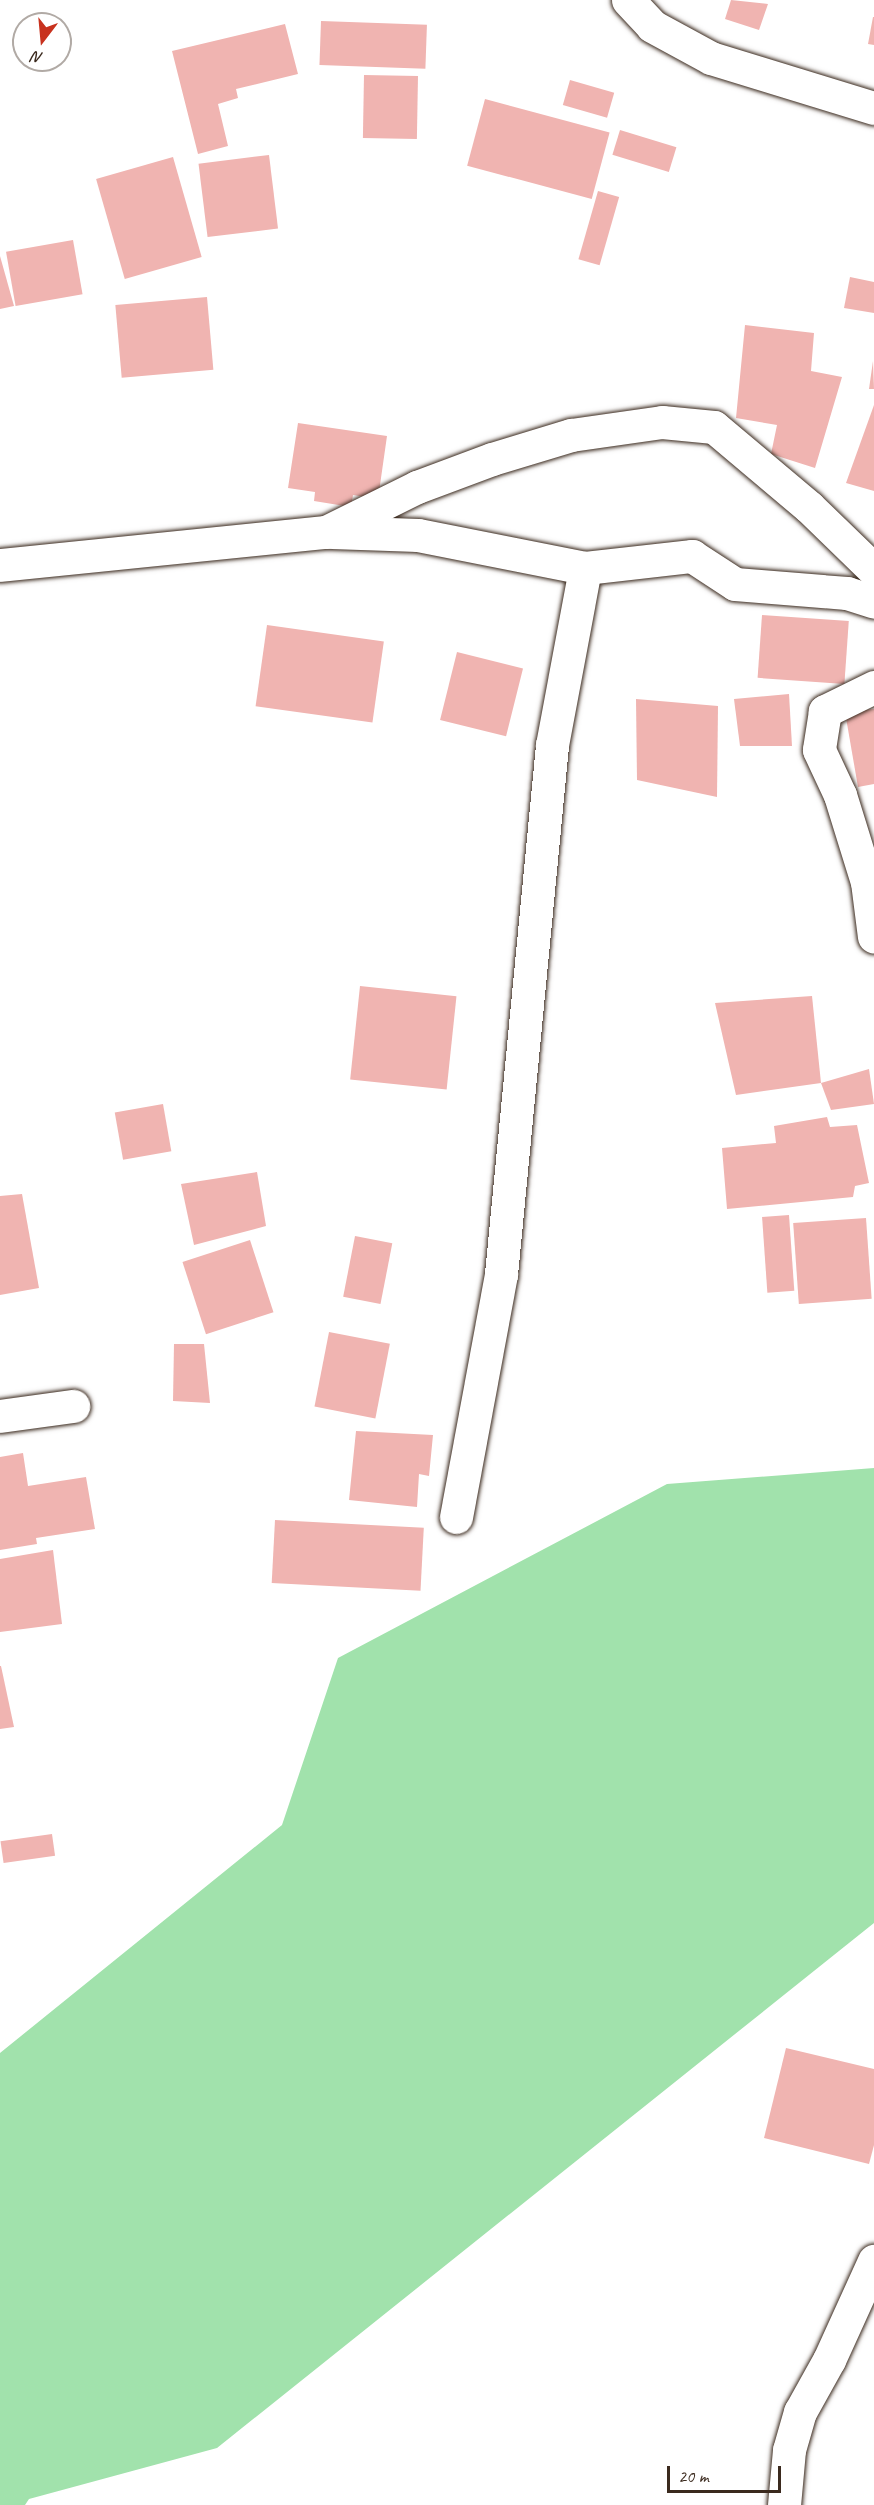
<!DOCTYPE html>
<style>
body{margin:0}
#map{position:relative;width:874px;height:2505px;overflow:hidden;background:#fff;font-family:Caveat,sans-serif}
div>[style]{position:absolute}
.green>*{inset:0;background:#a1e2ac}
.building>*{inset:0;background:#f0b4b1;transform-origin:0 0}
.roads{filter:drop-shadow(0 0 2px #3b2a1e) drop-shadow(0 0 2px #3b2a1e)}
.minor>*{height:33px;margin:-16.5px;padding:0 16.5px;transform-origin:16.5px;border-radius:16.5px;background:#fff}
span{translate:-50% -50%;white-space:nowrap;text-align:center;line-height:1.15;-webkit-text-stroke:6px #fff;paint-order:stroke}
.north{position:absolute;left:12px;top:12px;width:60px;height:60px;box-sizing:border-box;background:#fff;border:2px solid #b1aaa5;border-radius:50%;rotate:196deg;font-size:16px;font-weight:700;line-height:24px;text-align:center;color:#3b2a1e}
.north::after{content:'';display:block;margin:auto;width:21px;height:27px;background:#c8321e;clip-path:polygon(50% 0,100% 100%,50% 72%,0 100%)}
.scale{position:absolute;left:667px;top:2466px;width:114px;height:27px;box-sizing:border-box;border:3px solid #3b2a1e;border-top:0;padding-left:8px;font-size:18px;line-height:21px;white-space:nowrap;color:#3b2a1e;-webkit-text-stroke:4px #fff;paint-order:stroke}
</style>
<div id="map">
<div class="green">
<div style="clip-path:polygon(874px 1468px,874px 1923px,217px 2448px,29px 2499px,25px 2505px,0 2505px,0 2053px,282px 1825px,338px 1658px,667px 1484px)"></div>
</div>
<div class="building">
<div style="clip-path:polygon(731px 0,768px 4px,759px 30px,725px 19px)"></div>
<div style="clip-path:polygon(873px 17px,874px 17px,874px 45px,868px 44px)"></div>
<div style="left:321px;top:21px;width:106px;height:44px;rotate:2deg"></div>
<div style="clip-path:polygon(285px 24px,298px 74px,236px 89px,238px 98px,218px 104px,228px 146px,198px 154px,172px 51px)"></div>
<div style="left:364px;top:75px;width:54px;height:63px;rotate:1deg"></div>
<div style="left:570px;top:80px;width:46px;height:26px;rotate:16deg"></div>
<div style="left:485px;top:99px;width:129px;height:69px;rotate:15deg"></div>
<div style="left:620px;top:130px;width:59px;height:26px;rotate:17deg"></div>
<div style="left:269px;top:155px;width:74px;height:71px;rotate:83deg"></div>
<div style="left:173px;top:157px;width:104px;height:80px;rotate:74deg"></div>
<div style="left:598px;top:191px;width:22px;height:71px;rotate:16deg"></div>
<div style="left:73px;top:240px;width:55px;height:68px;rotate:80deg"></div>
<div style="clip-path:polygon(0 256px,14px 306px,0 309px)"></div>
<div style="clip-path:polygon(850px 277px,874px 282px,874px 313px,844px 308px)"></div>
<div style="left:207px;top:297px;width:73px;height:92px;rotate:85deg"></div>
<div style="clip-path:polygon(745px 325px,814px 333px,811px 371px,842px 377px,815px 468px,771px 454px,777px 425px,736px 418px)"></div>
<div style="clip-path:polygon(873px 361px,874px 389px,869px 389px)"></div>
<div style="clip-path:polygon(874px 405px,874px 491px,846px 483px)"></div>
<div style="clip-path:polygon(298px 423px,387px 436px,378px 499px,353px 495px,351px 507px,314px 501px,315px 492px,288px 488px)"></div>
<div style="left:762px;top:615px;width:87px;height:63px;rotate:4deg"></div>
<div style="left:267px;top:625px;width:118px;height:82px;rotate:8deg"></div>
<div style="left:457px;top:652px;width:68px;height:70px;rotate:14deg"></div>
<div style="clip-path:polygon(789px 694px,792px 746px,740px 746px,734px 699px)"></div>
<div style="clip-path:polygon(636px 699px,718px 706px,717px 797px,637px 780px)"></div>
<div style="clip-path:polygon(874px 709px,874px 784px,858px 787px,845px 712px)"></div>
<div style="left:360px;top:986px;width:97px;height:94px;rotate:6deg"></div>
<div style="clip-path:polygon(812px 996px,821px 1083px,736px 1095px,715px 1003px)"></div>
<div style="clip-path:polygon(869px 1069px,874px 1104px,831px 1110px,821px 1083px)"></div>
<div style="left:163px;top:1104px;width:48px;height:49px;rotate:80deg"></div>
<div style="clip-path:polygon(827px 1117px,830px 1127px,857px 1125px,869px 1183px,855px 1186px,853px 1197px,727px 1209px,722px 1148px,776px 1143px,774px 1126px)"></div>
<div style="clip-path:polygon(257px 1172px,266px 1226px,194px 1245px,181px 1184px)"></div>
<div style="clip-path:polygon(22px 1194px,39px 1288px,0 1295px,0 1196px)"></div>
<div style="left:789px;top:1215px;width:76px;height:27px;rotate:86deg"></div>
<div style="left:866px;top:1218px;width:81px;height:73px;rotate:86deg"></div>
<div style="left:355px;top:1236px;width:38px;height:62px;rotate:11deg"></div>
<div style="left:250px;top:1240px;width:76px;height:71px;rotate:72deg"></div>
<div style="left:329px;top:1332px;width:62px;height:76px;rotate:11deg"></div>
<div style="clip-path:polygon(174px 1344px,204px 1344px,210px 1403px,173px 1401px)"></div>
<div style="clip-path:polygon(356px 1431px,433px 1435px,429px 1476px,419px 1474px,417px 1507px,349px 1500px)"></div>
<div style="clip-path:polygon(23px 1453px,28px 1486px,86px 1477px,95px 1529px,36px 1538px,37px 1544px,0 1550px,0 1457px)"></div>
<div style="left:275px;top:1520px;width:149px;height:63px;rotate:3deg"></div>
<div style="clip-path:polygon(53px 1550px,62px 1624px,0 1632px,0 1559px)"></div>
<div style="clip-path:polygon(0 1666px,1px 1666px,14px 1727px,0 1729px)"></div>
<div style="left:52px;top:1834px;width:22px;height:52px;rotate:82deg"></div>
<div style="clip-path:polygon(786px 2048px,874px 2069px,874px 2145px,869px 2164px,764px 2138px)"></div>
</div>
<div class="roads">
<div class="minor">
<div style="left:628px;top:0;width:35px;rotate:47deg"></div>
<div style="left:652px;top:26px;width:67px;rotate:28.5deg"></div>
<div style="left:711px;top:58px;width:170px;rotate:17.1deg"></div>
<div style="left:332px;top:532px;width:86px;rotate:2deg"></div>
<div style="left:418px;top:535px;width:170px;rotate:11.2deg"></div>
<div style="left:585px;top:568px;width:108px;rotate:-6.4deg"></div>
<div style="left:692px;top:556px;width:51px;rotate:33.1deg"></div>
<div style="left:735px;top:584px;width:112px;rotate:4.6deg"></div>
<div style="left:847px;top:593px;width:28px;rotate:18deg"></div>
<div style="left:0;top:565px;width:328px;rotate:-5.8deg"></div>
<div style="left:326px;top:532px;width:102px;rotate:-26.3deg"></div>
<div style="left:417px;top:487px;width:80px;rotate:-20.5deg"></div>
<div style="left:492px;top:459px;width:83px;rotate:-16.9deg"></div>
<div style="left:571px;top:435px;width:92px;rotate:-8.1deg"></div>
<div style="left:662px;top:422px;width:52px;rotate:5.5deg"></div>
<div style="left:714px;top:427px;width:124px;rotate:40.1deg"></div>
<div style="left:809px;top:507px;width:91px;rotate:44.1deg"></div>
<div style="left:874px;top:687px;width:55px;rotate:153.9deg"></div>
<div style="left:825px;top:711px;width:39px;rotate:99deg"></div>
<div style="left:819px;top:750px;width:50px;rotate:65deg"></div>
<div style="left:840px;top:795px;width:91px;rotate:72.8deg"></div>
<div style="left:867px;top:882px;width:55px;rotate:82.7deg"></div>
<div style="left:0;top:1416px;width:74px;rotate:-7.8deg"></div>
<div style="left:456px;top:1517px;width:247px;rotate:-79.5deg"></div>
<div style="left:501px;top:1274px;width:531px;rotate:-84.49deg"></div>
<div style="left:552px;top:745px;width:180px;rotate:-79.4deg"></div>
<div style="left:784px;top:2505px;width:55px;rotate:-84.8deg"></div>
<div style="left:789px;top:2450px;width:40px;rotate:-74deg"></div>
<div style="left:800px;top:2412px;width:60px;rotate:-60.9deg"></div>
<div style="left:829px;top:2360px;width:109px;rotate:-65.6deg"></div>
</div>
</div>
<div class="north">N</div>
<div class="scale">20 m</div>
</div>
